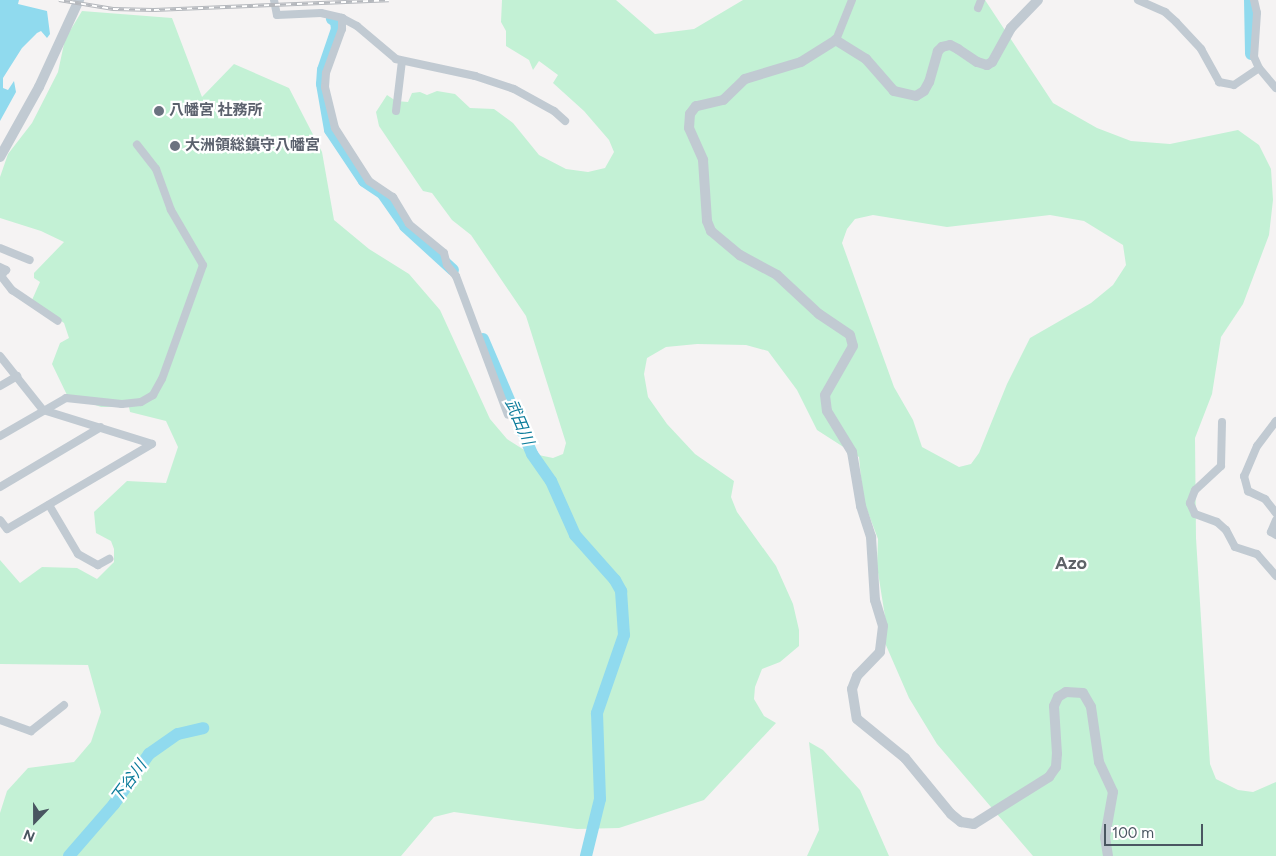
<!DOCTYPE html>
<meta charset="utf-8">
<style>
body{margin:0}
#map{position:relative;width:1276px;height:856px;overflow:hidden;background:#f5f3f3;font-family:Figtree,"Noto Sans JP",sans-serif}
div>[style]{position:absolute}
.green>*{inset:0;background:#c3f1d5}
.water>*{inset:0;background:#90daee}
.river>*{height:12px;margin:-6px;padding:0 6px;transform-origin:6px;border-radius:6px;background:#90daee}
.minor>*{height:8px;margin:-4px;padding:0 4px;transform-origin:4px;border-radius:4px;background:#c1cad2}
.tertiary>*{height:10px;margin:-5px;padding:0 5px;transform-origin:5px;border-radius:5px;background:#c1cad2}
.rail>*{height:4px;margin-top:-2px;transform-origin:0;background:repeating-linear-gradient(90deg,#fff 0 5.5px,#b5b8bd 0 11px);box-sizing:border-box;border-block:1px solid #b5b8bd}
.dots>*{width:14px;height:14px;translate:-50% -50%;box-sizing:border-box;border:2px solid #fff;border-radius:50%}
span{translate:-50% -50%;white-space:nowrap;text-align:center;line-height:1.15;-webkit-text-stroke:4.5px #fff;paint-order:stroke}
.worship-label{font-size:15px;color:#5b616d;font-weight:700}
.left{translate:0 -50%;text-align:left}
.water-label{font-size:16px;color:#0c7c9b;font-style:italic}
.quarter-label{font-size:18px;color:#5f6368;font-weight:700}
.north{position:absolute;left:10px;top:796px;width:50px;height:50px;-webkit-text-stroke:4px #fff;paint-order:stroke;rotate:202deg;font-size:14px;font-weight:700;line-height:20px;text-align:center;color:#4a5661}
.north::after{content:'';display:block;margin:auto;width:18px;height:22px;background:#4a5661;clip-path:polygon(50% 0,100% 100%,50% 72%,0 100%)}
.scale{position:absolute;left:1104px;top:824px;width:99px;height:22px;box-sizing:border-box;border:2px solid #4a5661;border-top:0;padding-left:6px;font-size:15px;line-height:18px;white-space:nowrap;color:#4a5661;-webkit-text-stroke:4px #fff;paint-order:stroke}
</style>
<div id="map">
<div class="green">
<div style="clip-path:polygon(evenodd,502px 0,616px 0,655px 34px,694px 29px,743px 0,985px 0,1053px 103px,1097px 128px,1131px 141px,1170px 144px,1238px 130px,1259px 145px,1271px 169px,1273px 200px,1269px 235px,1243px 304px,1221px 337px,1212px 394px,1195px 438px,1196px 538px,1210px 764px,1216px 779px,1238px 790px,1253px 792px,1276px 782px,1276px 856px,1033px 856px,937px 744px,909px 698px,885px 643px,886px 623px,877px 566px,878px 539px,863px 499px,859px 457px,817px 430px,797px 390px,768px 351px,746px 345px,697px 344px,666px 347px,647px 358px,644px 374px,648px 397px,667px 424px,695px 454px,734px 481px,731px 497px,737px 512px,776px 566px,793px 604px,799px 630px,799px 646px,780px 662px,762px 669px,755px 687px,754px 699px,764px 716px,776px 723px,704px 800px,619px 828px,577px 829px,454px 812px,434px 817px,401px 856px,0 856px,0 813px,7px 791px,28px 768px,74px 762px,91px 742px,101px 712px,88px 665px,0 664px,0 560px,20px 583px,42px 567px,77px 568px,97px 579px,114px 562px,114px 549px,111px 541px,96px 533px,94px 512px,127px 481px,166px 483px,178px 447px,166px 421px,130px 412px,129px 407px,101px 407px,67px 395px,52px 364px,60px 343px,69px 338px,64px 323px,32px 300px,40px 282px,34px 278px,34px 273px,64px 242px,41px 231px,0 218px,0 177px,8px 154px,32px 123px,58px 72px,65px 39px,82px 11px,172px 18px,202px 97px,234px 64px,289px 88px,322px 152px,334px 220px,369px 249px,409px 274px,440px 310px,490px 419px,507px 439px,529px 453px,553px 458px,563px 454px,566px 443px,526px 316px,471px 235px,452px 220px,432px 193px,423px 191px,379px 126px,376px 112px,387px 95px,396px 101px,408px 102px,412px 93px,420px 92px,427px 95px,437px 91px,455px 94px,470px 108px,494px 109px,513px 123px,539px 155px,566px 169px,588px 172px,605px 168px,614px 152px,609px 140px,584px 111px,553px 83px,558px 75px,539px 61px,533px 70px,529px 60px,506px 46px,506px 31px,501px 22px,502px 0,873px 215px,947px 227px,1050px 215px,1084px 221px,1123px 245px,1126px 265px,1113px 285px,1091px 303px,1030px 338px,1007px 384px,979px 453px,971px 464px,959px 467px,922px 447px,913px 420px,894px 387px,842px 243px,847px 229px,855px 219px,873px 215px)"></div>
<div style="clip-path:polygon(809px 742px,823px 750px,860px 790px,889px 856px,807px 856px,819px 830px)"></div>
</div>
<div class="water">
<div style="clip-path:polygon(0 0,19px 0,18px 4px,47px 11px,50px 34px,47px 38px,41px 31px,37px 33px,22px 48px,3px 78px,3px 88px,8px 90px,14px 81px,16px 92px,0 121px)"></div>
</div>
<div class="river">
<div style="left:1250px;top:0;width:54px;rotate:88.9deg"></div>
<div style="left:332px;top:19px;width:4px;rotate:27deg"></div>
<div style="left:336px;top:21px;width:8px;rotate:83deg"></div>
<div style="left:337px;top:29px;width:43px;rotate:108.9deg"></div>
<div style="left:323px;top:70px;width:14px;rotate:94deg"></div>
<div style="left:322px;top:84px;width:47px;rotate:80.1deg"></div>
<div style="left:330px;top:130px;width:61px;rotate:56.3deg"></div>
<div style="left:364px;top:181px;width:23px;rotate:34deg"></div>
<div style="left:383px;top:194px;width:39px;rotate:55deg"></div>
<div style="left:405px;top:226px;width:65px;rotate:42.5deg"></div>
<div style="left:483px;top:339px;width:125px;rotate:66.9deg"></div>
<div style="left:532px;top:454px;width:33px;rotate:55deg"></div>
<div style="left:551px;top:481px;width:59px;rotate:66deg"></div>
<div style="left:575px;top:535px;width:60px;rotate:48.4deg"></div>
<div style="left:615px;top:580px;width:13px;rotate:61deg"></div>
<div style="left:621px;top:591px;width:44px;rotate:86.1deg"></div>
<div style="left:624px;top:635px;width:83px;rotate:109.1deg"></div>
<div style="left:597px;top:713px;width:86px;rotate:88deg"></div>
<div style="left:600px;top:799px;width:59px;rotate:103.8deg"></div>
<div style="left:69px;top:856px;width:69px;rotate:-49.1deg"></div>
<div style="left:114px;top:804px;width:61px;rotate:-55deg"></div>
<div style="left:149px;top:754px;width:35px;rotate:-35deg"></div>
<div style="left:178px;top:734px;width:26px;rotate:-13deg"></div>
</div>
<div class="minor">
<div style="left:274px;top:0;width:15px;rotate:79deg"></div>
<div style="left:277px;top:15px;width:44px;rotate:-2.6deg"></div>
<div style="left:321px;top:13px;width:22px;rotate:13deg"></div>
<div style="left:342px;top:18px;width:17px;rotate:28deg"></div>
<div style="left:357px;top:26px;width:51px;rotate:40.2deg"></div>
<div style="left:396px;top:59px;width:81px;rotate:12.1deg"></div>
<div style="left:475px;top:76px;width:41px;rotate:18.4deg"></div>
<div style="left:514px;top:89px;width:46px;rotate:28.8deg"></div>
<div style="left:554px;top:111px;width:15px;rotate:42deg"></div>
<div style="left:1138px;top:0;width:30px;rotate:24deg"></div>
<div style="left:1165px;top:12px;width:15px;rotate:42deg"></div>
<div style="left:1176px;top:22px;width:37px;rotate:47deg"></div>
<div style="left:1201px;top:49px;width:38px;rotate:61deg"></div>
<div style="left:1219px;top:82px;width:15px;rotate:11deg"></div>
<div style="left:1234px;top:85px;width:30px;rotate:-34deg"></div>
<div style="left:1254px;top:0;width:13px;rotate:77deg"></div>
<div style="left:1257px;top:13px;width:44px;rotate:93.9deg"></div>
<div style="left:1254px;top:57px;width:12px;rotate:66deg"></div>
<div style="left:1259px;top:68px;width:26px;rotate:50deg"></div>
<div style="left:978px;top:8px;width:9px;rotate:-69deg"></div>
<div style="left:342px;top:18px;width:11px;rotate:90deg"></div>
<div style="left:342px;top:29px;width:47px;rotate:110deg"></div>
<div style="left:326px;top:73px;width:14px;rotate:94deg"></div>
<div style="left:325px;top:87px;width:42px;rotate:76.3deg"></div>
<div style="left:335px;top:128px;width:63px;rotate:57.3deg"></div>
<div style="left:369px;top:181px;width:29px;rotate:34deg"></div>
<div style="left:393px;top:197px;width:31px;rotate:59deg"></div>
<div style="left:409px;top:224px;width:45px;rotate:39.6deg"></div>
<div style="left:444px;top:253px;width:12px;rotate:76deg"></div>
<div style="left:447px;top:265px;width:14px;rotate:51deg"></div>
<div style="left:456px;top:276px;width:148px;rotate:69.5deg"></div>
<div style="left:836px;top:40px;width:43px;rotate:-68.2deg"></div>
<div style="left:396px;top:111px;width:50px;rotate:-83.2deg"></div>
<div style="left:0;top:248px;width:32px;rotate:22deg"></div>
<div style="left:0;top:267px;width:7px;rotate:27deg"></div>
<div style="left:6px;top:270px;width:9px;rotate:131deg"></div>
<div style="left:1px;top:276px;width:18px;rotate:52deg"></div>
<div style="left:12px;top:290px;width:55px;rotate:34deg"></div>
<div style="left:0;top:356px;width:69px;rotate:51.5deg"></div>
<div style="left:43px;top:410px;width:114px;rotate:17.3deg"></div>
<div style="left:152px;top:444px;width:168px;rotate:149.6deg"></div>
<div style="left:7px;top:529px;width:11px;rotate:-128deg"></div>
<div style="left:0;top:386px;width:20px;rotate:-30deg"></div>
<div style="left:1276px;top:421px;width:31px;rotate:127deg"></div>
<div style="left:1257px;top:446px;width:33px;rotate:113deg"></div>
<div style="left:1244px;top:476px;width:16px;rotate:75deg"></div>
<div style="left:1248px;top:491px;width:19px;rotate:25deg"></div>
<div style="left:1265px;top:499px;width:18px;rotate:52deg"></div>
<div style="left:1222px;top:422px;width:44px;rotate:91.3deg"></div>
<div style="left:1221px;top:466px;width:35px;rotate:137deg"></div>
<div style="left:1195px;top:490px;width:14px;rotate:111deg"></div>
<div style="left:1190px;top:503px;width:12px;rotate:66deg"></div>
<div style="left:1195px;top:514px;width:23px;rotate:20deg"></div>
<div style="left:1217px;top:522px;width:12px;rotate:42deg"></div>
<div style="left:1226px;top:530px;width:19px;rotate:62deg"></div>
<div style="left:1235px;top:547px;width:23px;rotate:18deg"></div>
<div style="left:1257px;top:554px;width:29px;rotate:49deg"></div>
<div style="left:0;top:436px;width:76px;rotate:-29.9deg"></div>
<div style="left:66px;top:398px;width:56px;rotate:6.1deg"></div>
<div style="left:122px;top:404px;width:19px;rotate:-6deg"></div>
<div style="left:141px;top:402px;width:14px;rotate:-30deg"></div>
<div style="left:153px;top:395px;width:18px;rotate:-61deg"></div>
<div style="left:162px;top:379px;width:121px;rotate:-70.2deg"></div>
<div style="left:203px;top:265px;width:64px;rotate:-120.2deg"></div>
<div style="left:171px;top:210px;width:44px;rotate:-110.1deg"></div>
<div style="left:156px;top:169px;width:31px;rotate:-128deg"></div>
<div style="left:0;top:487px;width:117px;rotate:-30.7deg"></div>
<div style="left:49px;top:505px;width:57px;rotate:59.4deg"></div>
<div style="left:78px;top:554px;width:23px;rotate:29deg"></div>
<div style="left:98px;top:565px;width:13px;rotate:-29deg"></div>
<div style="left:1276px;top:520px;width:13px;rotate:113deg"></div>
<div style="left:1271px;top:532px;width:6px;rotate:31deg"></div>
<div style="left:0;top:720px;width:33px;rotate:20deg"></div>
<div style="left:31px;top:731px;width:42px;rotate:-38.2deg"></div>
</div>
<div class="tertiary">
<div style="left:1038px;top:0;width:39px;rotate:134deg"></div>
<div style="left:1011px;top:28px;width:39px;rotate:119deg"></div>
<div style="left:992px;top:62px;width:6px;rotate:149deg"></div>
<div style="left:987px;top:65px;width:10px;rotate:-163deg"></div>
<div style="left:977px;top:62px;width:23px;rotate:-146deg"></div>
<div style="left:958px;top:49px;width:9px;rotate:-153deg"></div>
<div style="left:950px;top:45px;width:8px;rotate:166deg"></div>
<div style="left:942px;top:47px;width:6px;rotate:135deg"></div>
<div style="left:938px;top:51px;width:32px;rotate:106deg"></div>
<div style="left:929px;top:82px;width:10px;rotate:119deg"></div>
<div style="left:924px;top:91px;width:9px;rotate:148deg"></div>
<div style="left:916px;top:96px;width:23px;rotate:-167deg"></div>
<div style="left:894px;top:91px;width:43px;rotate:-131.2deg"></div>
<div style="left:866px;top:59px;width:36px;rotate:-148deg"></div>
<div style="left:836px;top:40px;width:41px;rotate:147.8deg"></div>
<div style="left:801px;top:62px;width:59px;rotate:163.1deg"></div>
<div style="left:745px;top:79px;width:30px;rotate:136deg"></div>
<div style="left:723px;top:100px;width:28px;rotate:167deg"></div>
<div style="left:696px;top:106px;width:10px;rotate:127deg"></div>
<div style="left:690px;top:114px;width:14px;rotate:94deg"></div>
<div style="left:689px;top:128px;width:35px;rotate:66deg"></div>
<div style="left:703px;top:160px;width:61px;rotate:86.2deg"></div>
<div style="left:707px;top:221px;width:11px;rotate:68deg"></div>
<div style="left:711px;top:231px;width:38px;rotate:40deg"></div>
<div style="left:740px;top:255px;width:42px;rotate:28.4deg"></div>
<div style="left:777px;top:275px;width:57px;rotate:42.9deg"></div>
<div style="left:819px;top:314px;width:37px;rotate:34deg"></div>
<div style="left:850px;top:335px;width:11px;rotate:75deg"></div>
<div style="left:853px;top:346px;width:56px;rotate:119.7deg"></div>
<div style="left:825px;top:395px;width:16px;rotate:83deg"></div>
<div style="left:827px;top:411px;width:48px;rotate:58.6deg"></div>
<div style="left:852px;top:452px;width:55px;rotate:80.5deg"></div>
<div style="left:861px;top:506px;width:33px;rotate:72deg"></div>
<div style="left:871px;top:537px;width:63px;rotate:86.4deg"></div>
<div style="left:875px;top:600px;width:27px;rotate:73deg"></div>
<div style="left:883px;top:626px;width:26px;rotate:97deg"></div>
<div style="left:880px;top:652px;width:33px;rotate:134deg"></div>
<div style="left:857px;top:676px;width:14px;rotate:111deg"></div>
<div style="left:852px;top:689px;width:30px;rotate:81deg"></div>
<div style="left:857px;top:719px;width:62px;rotate:39.1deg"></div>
<div style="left:905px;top:758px;width:72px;rotate:50.6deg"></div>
<div style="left:951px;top:814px;width:13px;rotate:39deg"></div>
<div style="left:961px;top:822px;width:13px;rotate:9deg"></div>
<div style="left:974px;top:824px;width:89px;rotate:-32.1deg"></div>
<div style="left:1049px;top:777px;width:12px;rotate:-55deg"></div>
<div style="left:1056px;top:767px;width:13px;rotate:-86deg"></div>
<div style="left:1057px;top:754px;width:48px;rotate:-93.6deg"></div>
<div style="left:1054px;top:706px;width:10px;rotate:-66deg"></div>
<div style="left:1058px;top:697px;width:9px;rotate:-32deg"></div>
<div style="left:1066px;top:692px;width:17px;rotate:3deg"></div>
<div style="left:1083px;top:693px;width:16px;rotate:60deg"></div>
<div style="left:1091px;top:707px;width:56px;rotate:81.7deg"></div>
<div style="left:1099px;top:762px;width:33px;rotate:65deg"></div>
<div style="left:1113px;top:792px;width:46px;rotate:100.1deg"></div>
<div style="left:1105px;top:837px;width:19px;rotate:81deg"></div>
<div style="left:0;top:157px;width:80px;rotate:-60.9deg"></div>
<div style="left:39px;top:87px;width:96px;rotate:-65.3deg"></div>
</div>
<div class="rail">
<div style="left:59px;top:0;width:55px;rotate:9.5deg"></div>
<div style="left:113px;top:9px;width:41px;rotate:1.4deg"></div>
<div style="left:154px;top:10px;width:235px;rotate:-2.4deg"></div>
</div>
<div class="dots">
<div style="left:159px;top:111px;background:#6b7280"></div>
<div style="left:175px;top:146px;background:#6b7280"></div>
</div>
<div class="worship-label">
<span class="left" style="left:169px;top:111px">八幡宮 社務所</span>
<span class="left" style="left:185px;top:146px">大洲領総鎮守八幡宮</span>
</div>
<div class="water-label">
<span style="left:519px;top:422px;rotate:67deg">武田川</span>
<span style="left:129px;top:782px;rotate:-54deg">下谷川</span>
</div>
<div class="quarter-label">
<span style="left:1071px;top:563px">Azo</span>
</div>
<div class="north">N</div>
<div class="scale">100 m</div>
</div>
